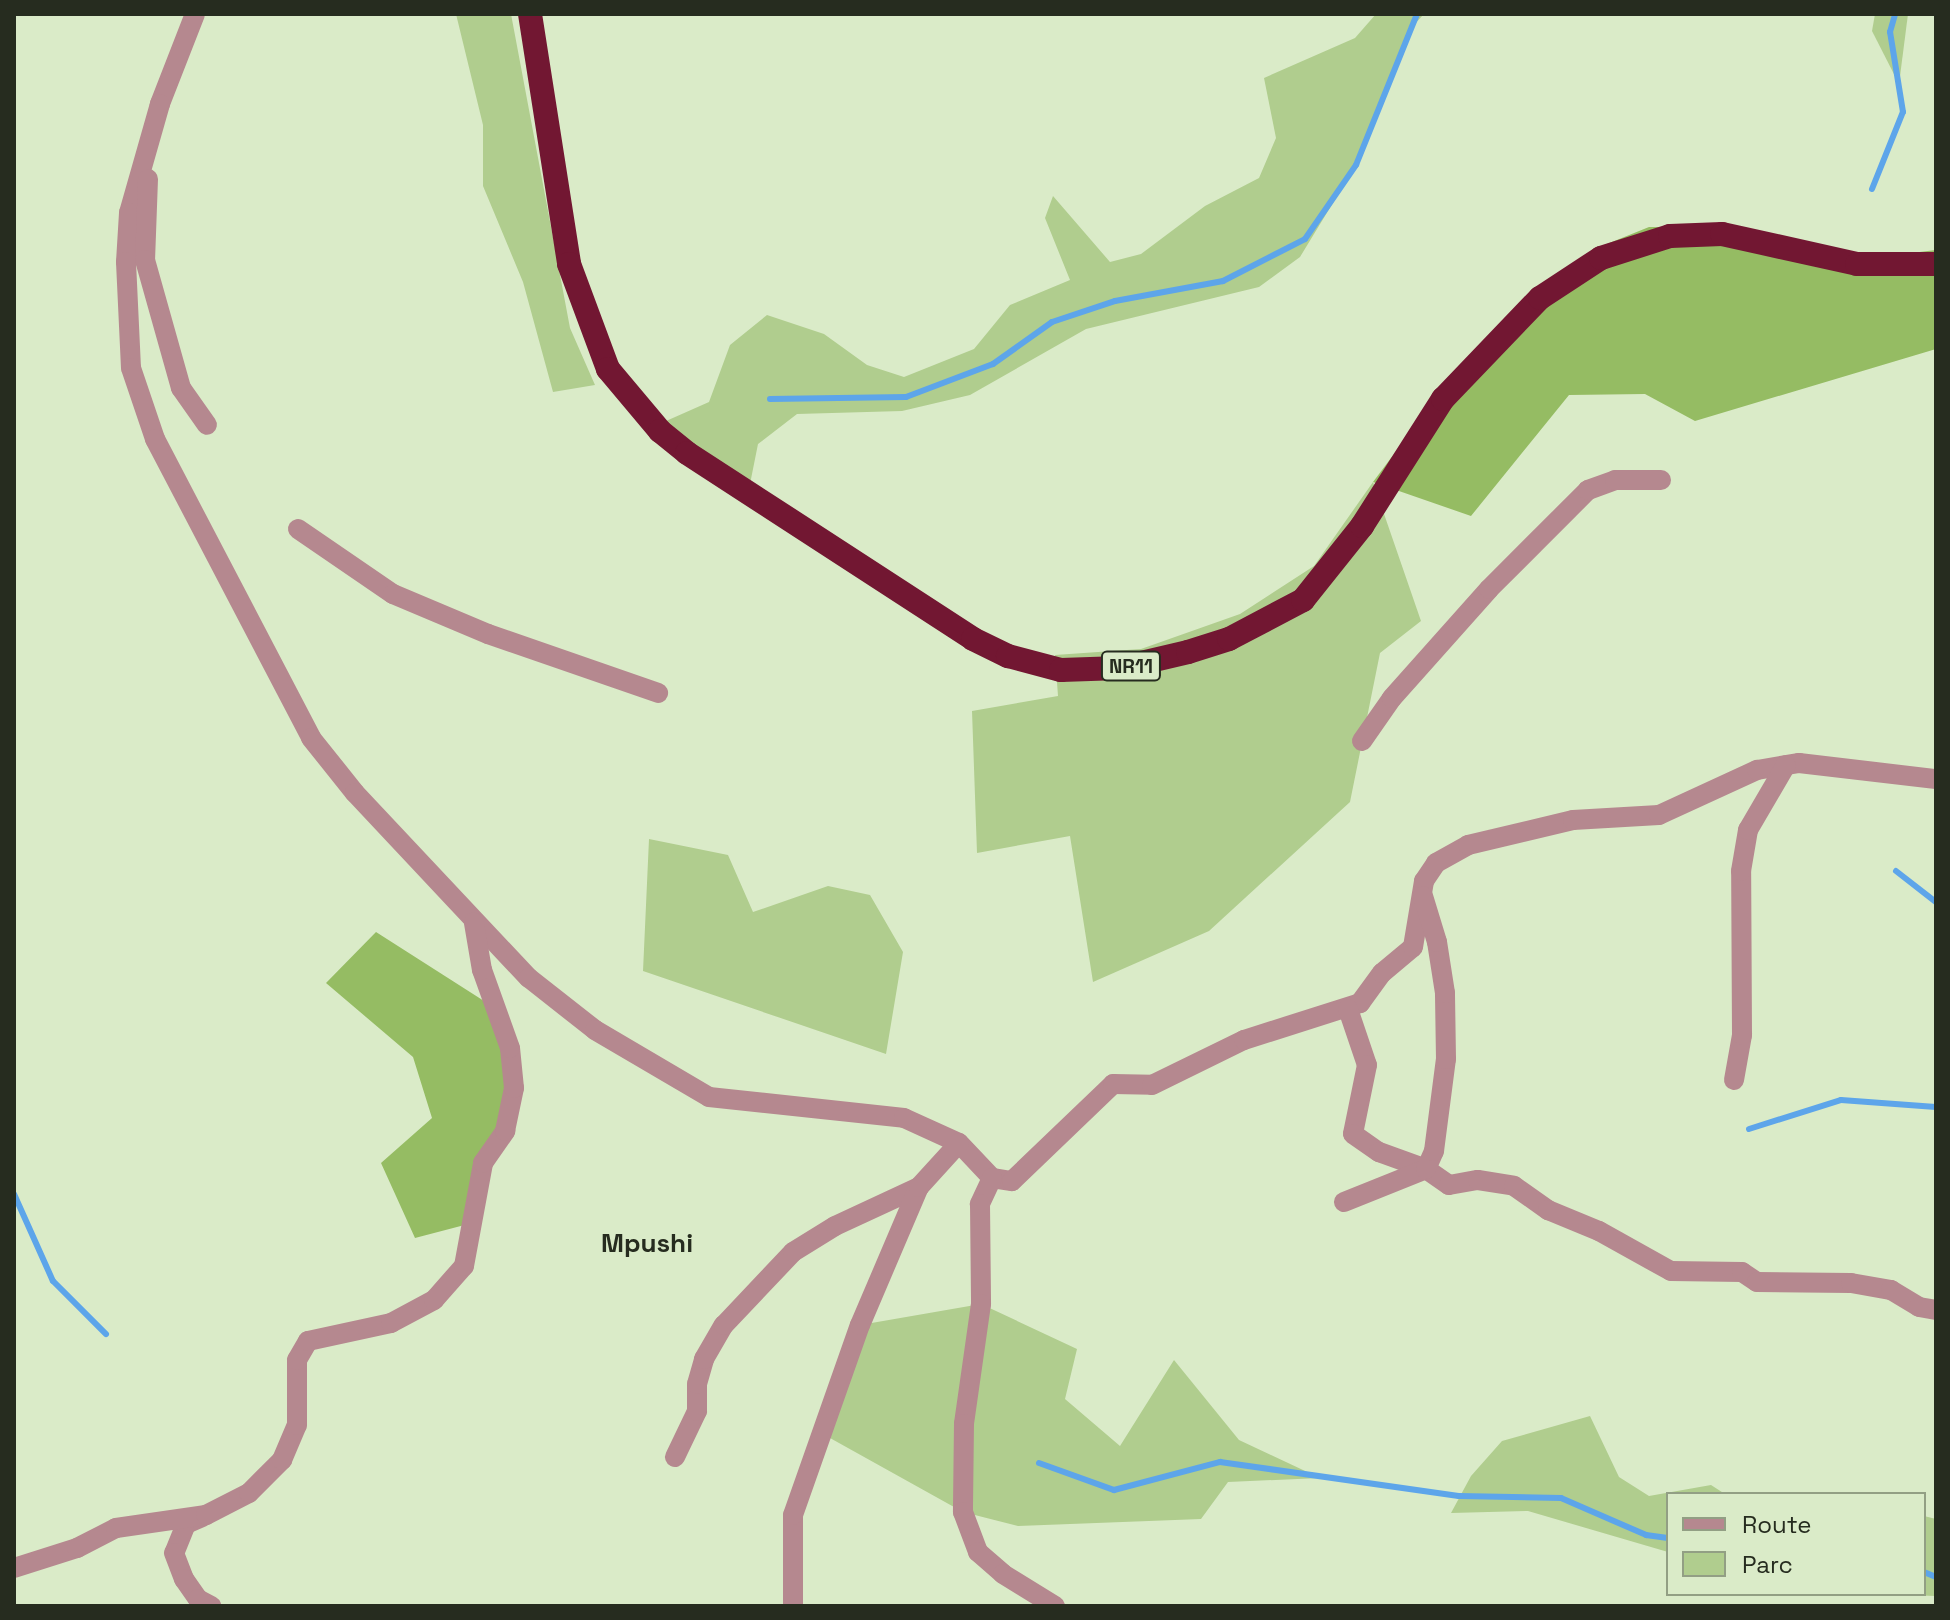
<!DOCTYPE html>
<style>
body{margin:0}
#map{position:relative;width:1950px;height:1620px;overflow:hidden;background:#daebc8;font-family:"Space Grotesk",sans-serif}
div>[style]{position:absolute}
.green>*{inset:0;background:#b0cd8e}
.forest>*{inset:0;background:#95bc63}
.stream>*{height:6px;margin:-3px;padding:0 3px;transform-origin:3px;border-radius:3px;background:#5da5ea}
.street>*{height:20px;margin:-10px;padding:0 10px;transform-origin:10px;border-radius:10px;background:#b5888f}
.highway>*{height:24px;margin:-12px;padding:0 12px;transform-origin:12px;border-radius:12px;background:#721732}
span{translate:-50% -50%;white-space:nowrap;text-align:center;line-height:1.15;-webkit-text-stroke:8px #daebc8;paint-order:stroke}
.shield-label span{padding:2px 6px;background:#daebc8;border:2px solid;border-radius:6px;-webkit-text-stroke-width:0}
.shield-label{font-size:20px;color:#262c1f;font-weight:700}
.quarter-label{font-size:26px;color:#262c1f;font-weight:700}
.frame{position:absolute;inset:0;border:16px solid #262c1f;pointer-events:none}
.legend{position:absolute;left:1666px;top:1492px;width:260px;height:104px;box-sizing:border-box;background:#daebc8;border:2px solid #929f84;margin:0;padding:10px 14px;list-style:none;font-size:24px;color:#262c1f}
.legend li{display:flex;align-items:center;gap:16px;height:40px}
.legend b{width:40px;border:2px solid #929f84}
</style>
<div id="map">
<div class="green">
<div style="clip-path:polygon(456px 14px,511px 14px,570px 328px,595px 385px,553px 392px,523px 282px,483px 186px,483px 125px)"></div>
<div style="clip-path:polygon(1376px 14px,1424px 14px,1411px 28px,1356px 165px,1300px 257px,1259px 287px,1086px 329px,970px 395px,902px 411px,797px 414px,758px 444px,750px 484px,657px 425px,709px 402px,730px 345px,767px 315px,824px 334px,867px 365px,904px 377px,974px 349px,1010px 305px,1070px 280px,1045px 218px,1053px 196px,1110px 262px,1141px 254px,1205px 206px,1259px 178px,1276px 138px,1264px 78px,1355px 38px)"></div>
<div style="clip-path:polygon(1875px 14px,1908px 14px,1899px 84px,1872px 31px)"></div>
<div style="clip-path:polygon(1373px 482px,1421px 621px,1380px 653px,1350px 802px,1209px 931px,1093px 982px,1070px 836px,977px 853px,972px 711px,1058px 696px,1055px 655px,1141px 649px,1240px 614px,1314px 566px)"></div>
<div style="clip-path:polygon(649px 839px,728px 855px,753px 912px,828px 886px,870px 895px,903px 952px,886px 1054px,643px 971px)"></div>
<div style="clip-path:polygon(981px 1304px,1077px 1349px,1065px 1399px,1120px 1446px,1174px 1360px,1239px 1440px,1320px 1478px,1228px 1482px,1201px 1519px,1018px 1526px,963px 1512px,821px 1433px,860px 1325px)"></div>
<div style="clip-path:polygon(1590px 1416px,1619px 1477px,1649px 1496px,1711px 1485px,1725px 1494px,1668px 1494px,1668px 1552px,1528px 1511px,1451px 1513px,1471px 1476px,1502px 1441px)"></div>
<div style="clip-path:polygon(1924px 1516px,1936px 1519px,1936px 1596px,1875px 1594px,1924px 1594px)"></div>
</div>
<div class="forest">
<div style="clip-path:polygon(1649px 227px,1716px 227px,1862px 259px,1936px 250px,1936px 349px,1695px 421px,1645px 394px,1569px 395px,1471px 516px,1373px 482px,1427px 410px,1597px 248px)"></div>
<div style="clip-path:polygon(376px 932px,495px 1008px,514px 1088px,483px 1163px,476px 1222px,415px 1238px,381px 1163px,432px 1118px,413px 1057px,326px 983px)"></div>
</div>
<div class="stream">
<div style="left:1872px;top:189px;width:83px;rotate:-68.1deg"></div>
<div style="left:1903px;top:112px;width:81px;rotate:-99.2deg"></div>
<div style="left:1890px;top:32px;width:19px;rotate:-74deg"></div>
<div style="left:770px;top:399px;width:136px;rotate:-0.8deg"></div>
<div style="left:906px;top:397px;width:93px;rotate:-20.8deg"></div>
<div style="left:993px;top:364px;width:72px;rotate:-35.4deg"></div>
<div style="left:1052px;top:322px;width:66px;rotate:-18.4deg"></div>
<div style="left:1115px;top:301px;width:110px;rotate:-10.5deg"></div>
<div style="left:1223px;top:281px;width:92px;rotate:-27.1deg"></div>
<div style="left:1305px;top:239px;width:90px;rotate:-55.4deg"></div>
<div style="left:1356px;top:165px;width:163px;rotate:-68deg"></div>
<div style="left:1896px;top:871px;width:51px;rotate:37.8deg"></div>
<div style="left:1749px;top:1129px;width:96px;rotate:-17.5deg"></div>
<div style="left:1841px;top:1100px;width:95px;rotate:4.2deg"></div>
<div style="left:14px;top:1194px;width:95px;rotate:65.9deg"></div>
<div style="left:53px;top:1281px;width:75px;rotate:45deg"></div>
<div style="left:1039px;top:1463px;width:80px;rotate:19.8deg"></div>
<div style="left:1114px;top:1490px;width:110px;rotate:-14.8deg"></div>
<div style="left:1220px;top:1462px;width:241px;rotate:8.1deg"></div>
<div style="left:1459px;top:1496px;width:102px;rotate:1.1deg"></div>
<div style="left:1561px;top:1498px;width:93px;rotate:23.5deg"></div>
<div style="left:1646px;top:1535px;width:22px;rotate:8deg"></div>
<div style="left:1924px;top:1572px;width:13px;rotate:23deg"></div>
</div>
<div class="street">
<div style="left:195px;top:14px;width:97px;rotate:111.3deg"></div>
<div style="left:160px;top:104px;width:113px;rotate:105.9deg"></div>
<div style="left:129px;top:213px;width:49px;rotate:93.5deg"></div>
<div style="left:126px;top:262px;width:106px;rotate:87.3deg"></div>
<div style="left:131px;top:368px;width:75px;rotate:71.3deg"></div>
<div style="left:155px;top:439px;width:337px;rotate:62.4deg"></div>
<div style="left:311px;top:738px;width:70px;rotate:51.3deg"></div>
<div style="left:355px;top:793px;width:254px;rotate:46.8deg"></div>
<div style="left:529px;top:978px;width:84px;rotate:38.2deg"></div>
<div style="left:595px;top:1030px;width:132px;rotate:30.4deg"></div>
<div style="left:709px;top:1097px;width:196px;rotate:6.1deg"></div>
<div style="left:904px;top:1118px;width:60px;rotate:24.4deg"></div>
<div style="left:959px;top:1143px;width:48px;rotate:46.7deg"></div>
<div style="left:992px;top:1178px;width:20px;rotate:9deg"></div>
<div style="left:1012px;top:1181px;width:140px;rotate:-43.8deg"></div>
<div style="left:1113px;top:1084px;width:39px;rotate:1deg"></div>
<div style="left:1152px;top:1085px;width:102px;rotate:-26.1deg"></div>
<div style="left:1244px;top:1040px;width:122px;rotate:-17.7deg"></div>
<div style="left:1360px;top:1003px;width:37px;rotate:-54deg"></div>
<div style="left:1382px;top:973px;width:40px;rotate:-40deg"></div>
<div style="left:1413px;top:947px;width:67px;rotate:-80.5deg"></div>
<div style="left:1424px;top:881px;width:22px;rotate:-56deg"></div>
<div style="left:1436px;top:863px;width:37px;rotate:-29deg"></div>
<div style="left:1468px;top:845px;width:108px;rotate:-13.4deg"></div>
<div style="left:1573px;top:820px;width:86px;rotate:-3.3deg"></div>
<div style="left:1659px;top:815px;width:108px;rotate:-24.7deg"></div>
<div style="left:1757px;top:770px;width:43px;rotate:-9.5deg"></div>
<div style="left:1799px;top:763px;width:138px;rotate:6.7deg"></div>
<div style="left:148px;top:179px;width:81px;rotate:92.1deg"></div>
<div style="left:145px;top:260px;width:133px;rotate:74.3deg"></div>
<div style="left:181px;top:388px;width:45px;rotate:54.9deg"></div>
<div style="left:298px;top:529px;width:115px;rotate:34.4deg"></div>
<div style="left:393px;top:594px;width:103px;rotate:22.8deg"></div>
<div style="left:488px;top:634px;width:180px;rotate:19.1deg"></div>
<div style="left:1362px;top:741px;width:52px;rotate:-55.1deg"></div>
<div style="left:1392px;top:698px;width:146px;rotate:-48.3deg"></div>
<div style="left:1489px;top:589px;width:140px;rotate:-45deg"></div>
<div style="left:1588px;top:490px;width:29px;rotate:-20deg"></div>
<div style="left:1615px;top:480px;width:46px"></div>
<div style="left:1348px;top:1009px;width:59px;rotate:71.3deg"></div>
<div style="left:1367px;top:1065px;width:70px;rotate:101.5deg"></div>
<div style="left:1353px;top:1134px;width:32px;rotate:35deg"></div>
<div style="left:1379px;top:1152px;width:50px;rotate:19.9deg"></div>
<div style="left:1426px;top:1169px;width:28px;rotate:35deg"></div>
<div style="left:1449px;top:1185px;width:29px;rotate:-10deg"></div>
<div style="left:1478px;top:1180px;width:36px;rotate:9deg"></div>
<div style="left:1514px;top:1186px;width:42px;rotate:35.2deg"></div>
<div style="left:1548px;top:1210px;width:55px;rotate:22.4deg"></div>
<div style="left:1599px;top:1231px;width:82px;rotate:29.1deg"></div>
<div style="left:1671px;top:1271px;width:71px;rotate:0.8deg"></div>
<div style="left:1742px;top:1272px;width:18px;rotate:34deg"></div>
<div style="left:1757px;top:1282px;width:94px;rotate:0.6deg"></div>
<div style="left:1851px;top:1283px;width:41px;rotate:9.9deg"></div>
<div style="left:1891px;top:1290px;width:33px;rotate:31deg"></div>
<div style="left:1919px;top:1307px;width:17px;rotate:10deg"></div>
<div style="left:1734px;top:1080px;width:46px;rotate:-79.9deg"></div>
<div style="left:1742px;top:1035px;width:164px;rotate:-90.3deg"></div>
<div style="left:1741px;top:871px;width:42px;rotate:-80.3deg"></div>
<div style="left:1748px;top:830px;width:75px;rotate:-59.7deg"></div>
<div style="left:992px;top:1178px;width:29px;rotate:115deg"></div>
<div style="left:980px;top:1204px;width:100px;rotate:89.4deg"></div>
<div style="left:981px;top:1304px;width:121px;rotate:98.1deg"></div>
<div style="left:964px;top:1424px;width:88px;rotate:90.7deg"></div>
<div style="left:963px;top:1512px;width:43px;rotate:69.4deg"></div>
<div style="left:978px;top:1552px;width:33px;rotate:41deg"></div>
<div style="left:1003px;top:1574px;width:61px;rotate:31.6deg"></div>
<div style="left:1344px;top:1202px;width:88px;rotate:-21.9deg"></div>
<div style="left:1426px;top:1169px;width:20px;rotate:-66deg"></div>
<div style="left:1434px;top:1151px;width:93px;rotate:-82.6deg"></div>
<div style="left:1446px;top:1059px;width:66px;rotate:-90.9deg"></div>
<div style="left:1445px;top:993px;width:52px;rotate:-98.9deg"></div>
<div style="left:1437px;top:942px;width:48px;rotate:-106.9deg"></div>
<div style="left:675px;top:1457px;width:51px;rotate:-64.4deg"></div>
<div style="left:697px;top:1411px;width:27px;rotate:-90deg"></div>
<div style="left:697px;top:1384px;width:26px;rotate:-74deg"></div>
<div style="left:704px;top:1359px;width:39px;rotate:-60deg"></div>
<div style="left:724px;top:1325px;width:100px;rotate:-46.6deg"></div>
<div style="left:793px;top:1252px;width:49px;rotate:-31.8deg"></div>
<div style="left:835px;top:1226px;width:93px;rotate:-24.9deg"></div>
<div style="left:202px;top:1517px;width:17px;rotate:156deg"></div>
<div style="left:186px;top:1524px;width:31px;rotate:112deg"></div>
<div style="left:174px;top:1553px;width:28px;rotate:69deg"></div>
<div style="left:184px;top:1579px;width:24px;rotate:55deg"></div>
<div style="left:198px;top:1599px;width:15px;rotate:28deg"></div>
<div style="left:14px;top:1568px;width:66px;rotate:-17.6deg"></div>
<div style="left:77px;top:1548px;width:44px;rotate:-27.1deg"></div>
<div style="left:116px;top:1528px;width:91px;rotate:-8.2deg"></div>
<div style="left:206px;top:1515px;width:48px;rotate:-27.1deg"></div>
<div style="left:249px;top:1493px;width:47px;rotate:-45deg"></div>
<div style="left:282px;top:1460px;width:38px;rotate:-67deg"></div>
<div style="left:297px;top:1425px;width:65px;rotate:-90deg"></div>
<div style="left:297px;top:1360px;width:22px;rotate:-60deg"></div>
<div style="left:308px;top:1341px;width:85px;rotate:-12.2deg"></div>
<div style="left:391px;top:1323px;width:49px;rotate:-28.1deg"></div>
<div style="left:434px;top:1300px;width:45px;rotate:-48.6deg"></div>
<div style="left:464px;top:1266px;width:105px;rotate:-79.5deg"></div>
<div style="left:483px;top:1163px;width:39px;rotate:-55deg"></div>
<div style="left:505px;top:1131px;width:44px;rotate:-78.2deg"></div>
<div style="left:514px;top:1088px;width:40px;rotate:-95.7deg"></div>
<div style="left:510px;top:1048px;width:83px;rotate:-109.7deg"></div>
<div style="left:482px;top:970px;width:48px;rotate:-99.7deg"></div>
<div style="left:793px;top:1606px;width:91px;rotate:-90deg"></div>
<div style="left:793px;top:1515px;width:201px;rotate:-70.6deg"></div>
<div style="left:860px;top:1325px;width:150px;rotate:-66.9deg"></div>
<div style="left:919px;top:1187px;width:59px;rotate:-47.7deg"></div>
</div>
<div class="highway">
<div style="left:530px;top:14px;width:253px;rotate:81.1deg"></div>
<div style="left:569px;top:264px;width:112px;rotate:69.6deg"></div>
<div style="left:608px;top:369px;width:81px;rotate:50deg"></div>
<div style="left:660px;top:431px;width:35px;rotate:39deg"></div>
<div style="left:687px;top:453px;width:341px;rotate:33deg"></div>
<div style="left:973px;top:639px;width:39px;rotate:26deg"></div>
<div style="left:1008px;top:656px;width:55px;rotate:14.8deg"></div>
<div style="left:1061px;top:670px;width:59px;rotate:-1.9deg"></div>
<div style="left:1120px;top:668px;width:70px;rotate:-13.2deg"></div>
<div style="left:1188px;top:652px;width:43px;rotate:-17.6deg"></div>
<div style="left:1229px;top:639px;width:84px;rotate:-27.8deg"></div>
<div style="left:1303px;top:600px;width:95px;rotate:-51.4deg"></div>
<div style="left:1362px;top:526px;width:151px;rotate:-57.5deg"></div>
<div style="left:1443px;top:399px;width:140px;rotate:-46.2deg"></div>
<div style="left:1540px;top:298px;width:73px;rotate:-33.3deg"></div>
<div style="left:1601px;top:258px;width:72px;rotate:-17.7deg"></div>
<div style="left:1670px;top:236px;width:52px;rotate:-2.2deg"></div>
<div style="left:1722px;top:234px;width:138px;rotate:12.5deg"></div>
<div style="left:1857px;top:264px;width:79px"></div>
</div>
<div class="shield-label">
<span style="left:1131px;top:666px">NR11</span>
</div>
<div class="quarter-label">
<span style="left:647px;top:1244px">Mpushi</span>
</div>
<div class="frame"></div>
<ul class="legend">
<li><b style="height:10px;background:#b5888f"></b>Route</li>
<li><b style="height:22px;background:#b0cd8e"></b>Parc</li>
</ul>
</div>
